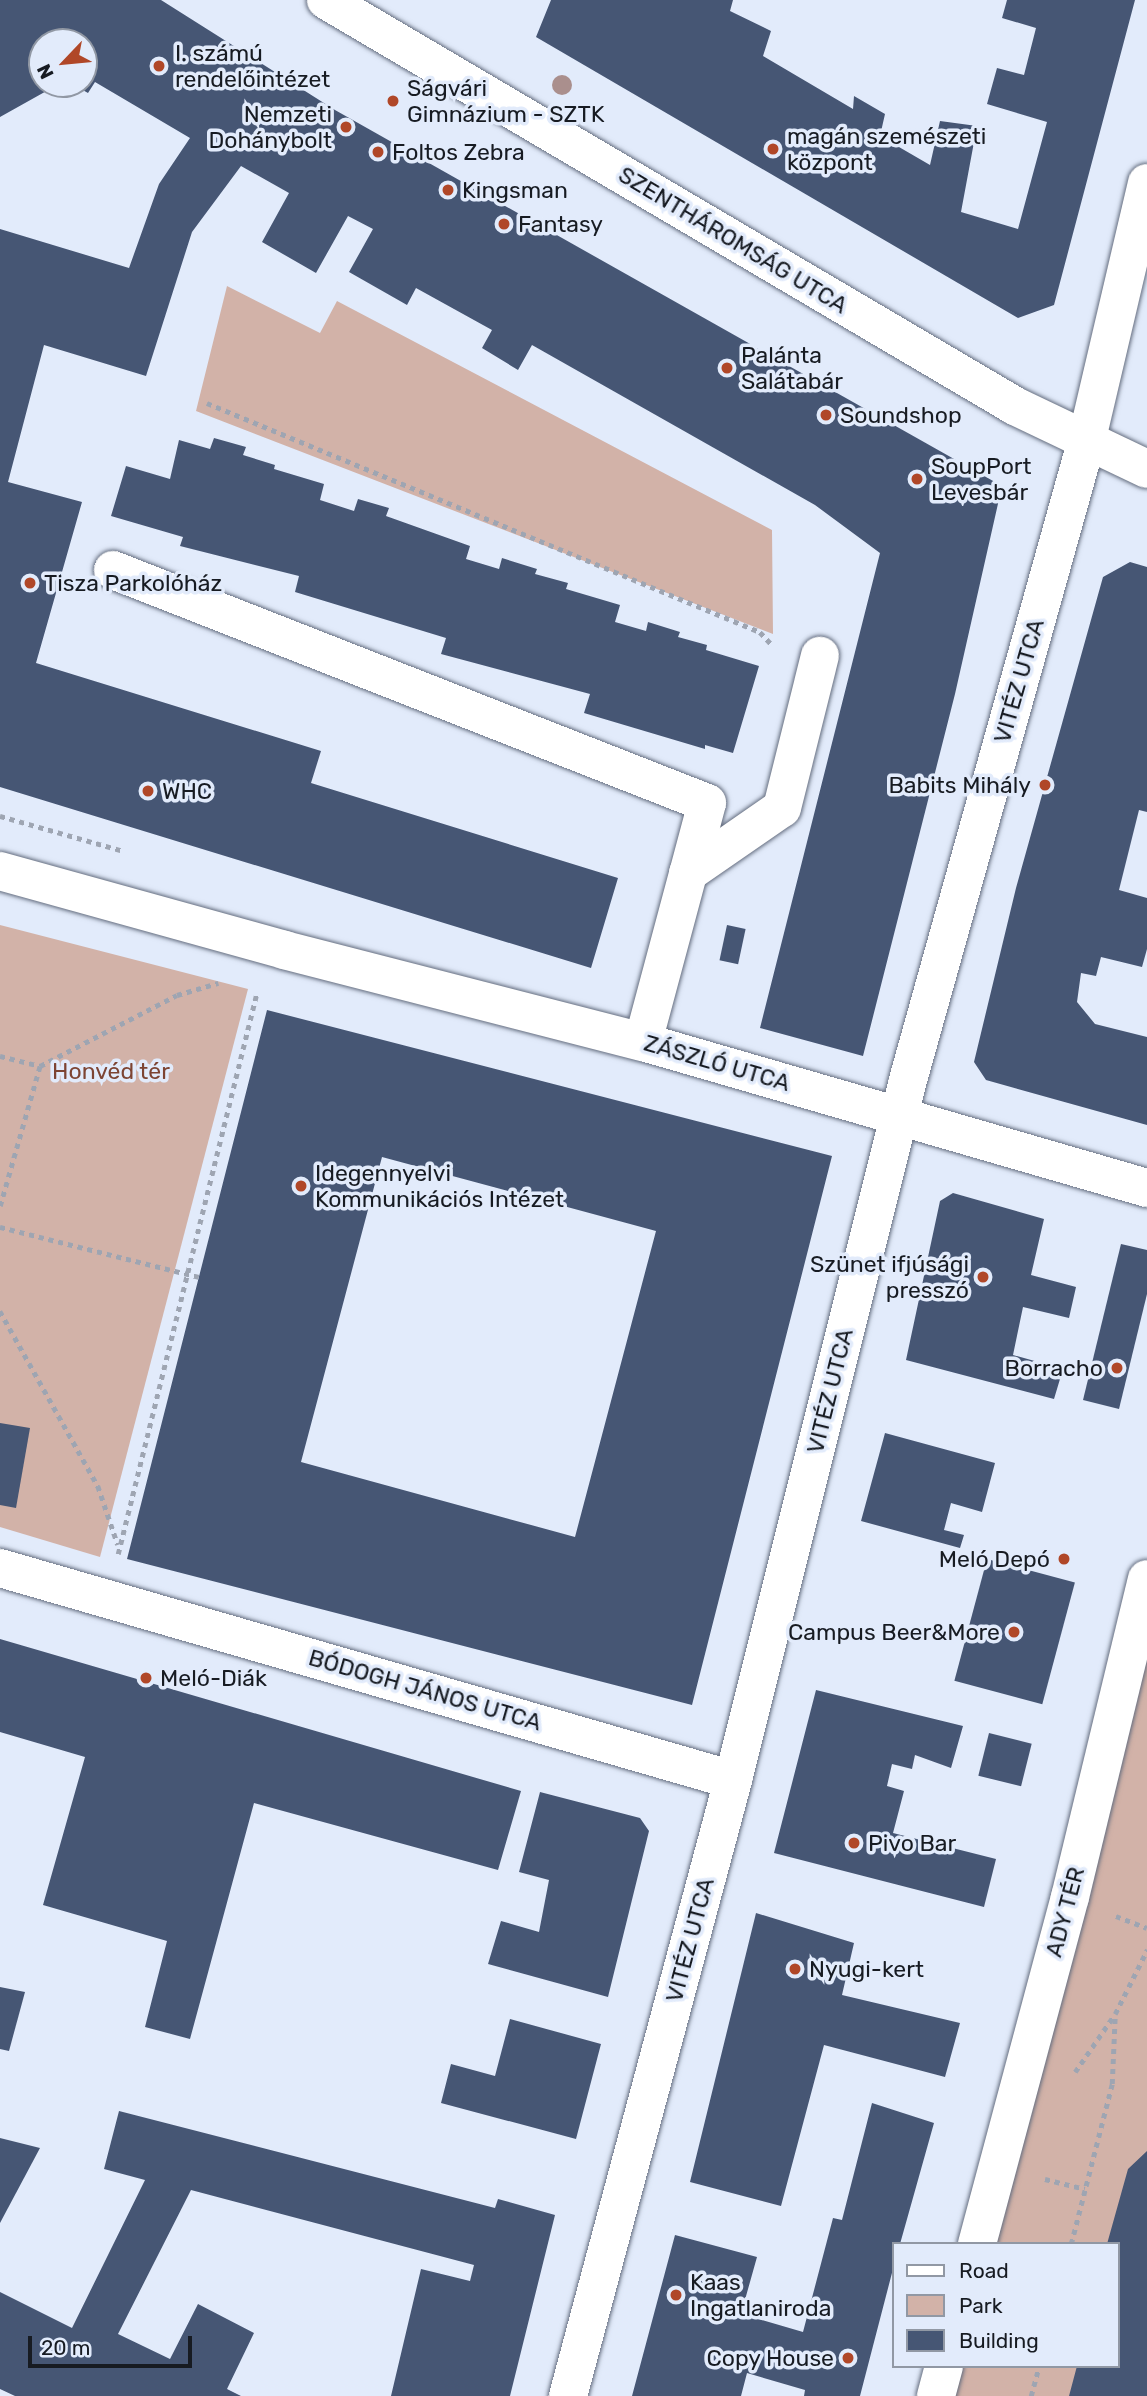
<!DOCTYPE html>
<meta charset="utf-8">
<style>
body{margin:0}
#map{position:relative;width:1147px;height:2396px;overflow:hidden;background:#e2ebfb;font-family:Rubik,sans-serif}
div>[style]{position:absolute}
.green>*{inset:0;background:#d2b2a8}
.building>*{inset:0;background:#465674;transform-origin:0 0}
.path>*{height:4.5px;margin-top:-2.25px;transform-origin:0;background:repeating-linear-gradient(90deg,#9ea5b2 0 5px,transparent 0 10px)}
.roads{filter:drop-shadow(0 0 2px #646d7f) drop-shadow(0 0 2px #646d7f)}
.minor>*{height:38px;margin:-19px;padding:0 19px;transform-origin:19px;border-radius:19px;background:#fff}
.trees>*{width:20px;height:20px;margin:-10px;border-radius:50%;background:#aa8f8d}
.dots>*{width:19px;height:19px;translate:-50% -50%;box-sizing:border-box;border:4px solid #e2ebfb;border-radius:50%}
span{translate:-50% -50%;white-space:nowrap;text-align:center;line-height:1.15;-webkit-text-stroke:7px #e2ebfb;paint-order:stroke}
.poi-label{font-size:23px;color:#171b22}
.left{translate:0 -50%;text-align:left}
.right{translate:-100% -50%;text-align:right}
.street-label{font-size:23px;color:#171b22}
.park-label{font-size:23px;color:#7d4433}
.legend{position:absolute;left:892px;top:2242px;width:228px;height:126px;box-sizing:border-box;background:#e2ebfb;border:2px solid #9198a4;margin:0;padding:9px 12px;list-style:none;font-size:21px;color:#171b22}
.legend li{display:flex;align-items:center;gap:14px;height:35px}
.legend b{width:35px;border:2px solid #9198a4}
.north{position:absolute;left:28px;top:28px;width:70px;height:70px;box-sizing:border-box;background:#e2ebfb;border:2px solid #9198a4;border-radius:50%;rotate:244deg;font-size:19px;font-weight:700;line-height:28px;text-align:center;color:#171b22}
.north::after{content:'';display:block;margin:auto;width:24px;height:32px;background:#b04728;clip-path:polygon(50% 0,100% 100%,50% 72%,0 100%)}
.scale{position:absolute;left:28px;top:2336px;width:164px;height:32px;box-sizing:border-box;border:4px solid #171b22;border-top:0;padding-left:9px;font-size:21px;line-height:24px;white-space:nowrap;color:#171b22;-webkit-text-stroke:5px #e2ebfb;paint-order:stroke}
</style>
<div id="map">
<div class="green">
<div style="clip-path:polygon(227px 286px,320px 333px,337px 301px,772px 530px,773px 634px,196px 411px)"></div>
<div style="clip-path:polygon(0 925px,248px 989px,100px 1557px,0 1527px)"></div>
<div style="clip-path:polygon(1147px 1565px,1147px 2396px,935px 2396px,943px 2366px,1117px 2366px,1117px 2244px,974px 2244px)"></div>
</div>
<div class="building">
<div style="clip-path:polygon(0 0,161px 0,335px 110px,1002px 486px,955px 694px,863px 1056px,760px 1028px,880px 553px,815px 505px,532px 345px,518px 370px,482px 348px,492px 330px,416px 288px,407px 305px,349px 272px,373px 229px,348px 216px,316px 273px,262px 242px,289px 193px,241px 166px,192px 232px,146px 376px,44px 345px,8px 482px,82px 502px,36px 663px,321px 751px,311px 783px,618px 878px,591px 968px,0 787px,0 229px,129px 268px,159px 184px,190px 138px,95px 82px,88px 93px,72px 84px,84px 84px,84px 42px,42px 42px,42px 84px,59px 84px,0 117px)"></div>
<div style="clip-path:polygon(551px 0,733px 0,730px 11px,771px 31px,763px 56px,853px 109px,854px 96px,885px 114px,880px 136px,930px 165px,940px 121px,977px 126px,961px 212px,1018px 229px,1047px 122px,987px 104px,997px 68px,1024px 75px,1036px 28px,1002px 18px,1007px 0,1135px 0,1054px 305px,1018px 318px,536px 37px)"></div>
<div style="clip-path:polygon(214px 438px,246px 447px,243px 455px,275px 465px,274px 469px,324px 484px,320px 500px,354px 511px,358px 499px,389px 508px,386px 516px,470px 546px,466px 559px,499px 569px,502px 558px,537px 569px,535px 574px,568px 583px,566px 589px,620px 605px,615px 622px,646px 631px,648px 622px,680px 632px,678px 637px,707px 645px,706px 650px,759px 666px,733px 753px,705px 745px,705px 749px,584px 713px,590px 694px,441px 654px,446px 638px,295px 592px,299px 576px,180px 546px,183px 537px,111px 516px,126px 466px,170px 479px,179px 440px,210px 449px)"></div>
<div style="clip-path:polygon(1130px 562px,1147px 567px,1147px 812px,1139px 810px,1119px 890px,1147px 898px,1147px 949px,1142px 967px,1101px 957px,1096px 976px,1081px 973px,1077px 1002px,1095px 1024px,1147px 1037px,1147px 1125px,986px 1080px,974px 1062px,1016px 888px,1103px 577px)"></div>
<div style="left:727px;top:925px;width:19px;height:36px;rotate:12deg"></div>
<div style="clip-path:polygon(evenodd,267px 1010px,832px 1156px,692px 1705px,127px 1559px,267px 1010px,382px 1157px,656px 1231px,575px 1537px,301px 1462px,382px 1157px)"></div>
<div style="clip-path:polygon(953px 1193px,1044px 1219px,1031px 1275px,1076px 1287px,1069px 1318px,1023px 1307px,1013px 1355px,1063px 1369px,1054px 1399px,906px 1360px,940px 1201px)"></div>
<div style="clip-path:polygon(1121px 1244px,1147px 1250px,1147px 1294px,1119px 1409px,1083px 1400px)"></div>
<div style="clip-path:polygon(0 1423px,30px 1428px,16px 1508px,0 1505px)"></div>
<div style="clip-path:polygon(885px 1433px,995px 1463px,982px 1512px,951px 1503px,944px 1530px,964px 1535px,960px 1548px,861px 1521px)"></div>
<div style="left:987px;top:1559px;width:91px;height:126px;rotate:15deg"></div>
<div style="clip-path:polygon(0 1639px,521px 1791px,498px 1870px,254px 1803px,190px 2039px,145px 2027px,167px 1941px,43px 1905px,85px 1757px,0 1732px)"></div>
<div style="clip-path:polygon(816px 1690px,963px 1726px,951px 1768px,915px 1755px,912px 1769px,892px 1764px,887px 1786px,904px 1791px,893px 1833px,996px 1859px,984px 1907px,774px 1853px)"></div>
<div style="left:989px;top:1733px;width:44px;height:44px;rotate:14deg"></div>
<div style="clip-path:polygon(540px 1792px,640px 1818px,649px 1831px,608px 1997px,488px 1964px,501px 1921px,539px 1932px,549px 1880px,519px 1872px)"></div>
<div style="clip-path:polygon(756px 1913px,854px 1943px,842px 1995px,960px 2023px,945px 2077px,824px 2045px,781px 2206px,690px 2182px)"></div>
<div style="clip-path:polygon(0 1987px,25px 1992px,9px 2051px,0 2049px)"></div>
<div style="clip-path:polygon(510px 2019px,601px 2044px,576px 2139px,441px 2103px,451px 2064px,495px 2076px)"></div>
<div style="clip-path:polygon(872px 2103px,934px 2123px,900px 2244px,893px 2244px,893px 2269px,860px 2396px,804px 2396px,805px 2390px,747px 2373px,741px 2396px,632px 2396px,675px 2235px,757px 2257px,741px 2314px,803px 2332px,833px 2218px,842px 2220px)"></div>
<div style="clip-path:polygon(119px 2111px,495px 2208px,498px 2199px,555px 2215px,510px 2396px,391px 2396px,421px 2269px,470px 2281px,474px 2265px,191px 2190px,118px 2334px,170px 2359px,198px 2304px,254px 2333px,227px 2389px,241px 2396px,15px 2396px,0 2389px,0 2292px,72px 2328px,145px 2180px,104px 2169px)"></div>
<div style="clip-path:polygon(0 2138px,40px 2148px,0 2223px)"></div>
<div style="clip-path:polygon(1147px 2151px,1147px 2396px,1069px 2396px,1077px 2366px,1117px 2366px,1117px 2244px,1107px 2244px,1128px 2169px)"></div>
</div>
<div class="path">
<div style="left:207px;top:403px;width:599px;rotate:22.49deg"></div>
<div style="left:760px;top:632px;width:19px;rotate:47deg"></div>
<div style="left:0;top:816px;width:129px;rotate:15.8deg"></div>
<div style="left:0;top:1056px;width:41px;rotate:14deg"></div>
<div style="left:40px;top:1066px;width:154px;rotate:-27.4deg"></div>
<div style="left:177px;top:995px;width:43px;rotate:-16.3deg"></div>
<div style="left:0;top:1206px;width:146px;rotate:-74.1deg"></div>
<div style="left:0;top:1227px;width:205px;rotate:14.1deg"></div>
<div style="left:0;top:1311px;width:201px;rotate:60.8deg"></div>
<div style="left:98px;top:1486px;width:62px;rotate:71.3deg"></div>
<div style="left:118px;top:1554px;width:579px;rotate:-76.11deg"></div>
<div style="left:1116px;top:1916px;width:33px;rotate:21deg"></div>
<div style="left:1075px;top:2072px;width:70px;rotate:-55.4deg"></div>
<div style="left:1115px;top:2014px;width:72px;rotate:-63.4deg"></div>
<div style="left:1045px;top:2179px;width:41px;rotate:14deg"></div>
<div style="left:1071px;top:2244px;width:165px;rotate:-75.6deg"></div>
<div style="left:1112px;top:2084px;width:69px;rotate:-87.5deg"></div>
<div style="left:1031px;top:2396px;width:31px;rotate:-75deg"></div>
</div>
<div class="roads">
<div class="minor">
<div style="left:326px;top:0;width:800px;rotate:30.51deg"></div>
<div style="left:1015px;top:406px;width:146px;rotate:25.5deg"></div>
<div style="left:113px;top:570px;width:638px;rotate:21.42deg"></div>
<div style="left:707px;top:803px;width:247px;rotate:105deg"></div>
<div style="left:0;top:871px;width:295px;rotate:15.5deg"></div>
<div style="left:284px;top:950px;width:371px;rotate:14.4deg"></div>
<div style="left:643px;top:1042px;width:525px;rotate:16.16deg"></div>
<div style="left:688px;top:873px;width:114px;rotate:-34.7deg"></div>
<div style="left:782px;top:808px;width:157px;rotate:-76deg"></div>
<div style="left:0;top:1568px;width:763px;rotate:16.13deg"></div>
<div style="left:977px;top:2244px;width:359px;rotate:-75deg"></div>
<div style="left:1070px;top:1897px;width:327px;rotate:-76.4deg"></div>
<div style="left:568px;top:2396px;width:638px;rotate:-75deg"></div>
<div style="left:733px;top:1780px;width:722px;rotate:-75.96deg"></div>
<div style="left:908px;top:1080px;width:661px;rotate:-74.39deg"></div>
<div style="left:1086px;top:443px;width:267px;rotate:-76.8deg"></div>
<div style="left:936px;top:2396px;width:31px;rotate:-75deg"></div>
</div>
</div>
<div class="trees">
<div style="left:562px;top:85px"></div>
</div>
<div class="dots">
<div style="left:159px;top:66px;background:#b04728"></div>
<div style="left:393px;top:101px;background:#b04728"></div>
<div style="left:346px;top:127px;background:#b04728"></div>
<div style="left:773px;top:149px;background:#b04728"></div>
<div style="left:378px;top:152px;background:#b04728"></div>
<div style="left:448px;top:190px;background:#b04728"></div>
<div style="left:504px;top:224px;background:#b04728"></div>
<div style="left:727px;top:368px;background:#b04728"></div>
<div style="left:826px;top:415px;background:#b04728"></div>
<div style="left:917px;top:479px;background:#b04728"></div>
<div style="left:30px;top:583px;background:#b04728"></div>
<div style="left:1045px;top:785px;background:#b04728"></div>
<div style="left:148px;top:791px;background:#b04728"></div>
<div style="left:301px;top:1186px;background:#b04728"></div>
<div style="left:983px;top:1277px;background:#b04728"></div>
<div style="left:1117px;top:1368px;background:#b04728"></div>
<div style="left:1064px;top:1559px;background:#b04728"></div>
<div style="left:1014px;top:1632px;background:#b04728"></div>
<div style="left:146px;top:1678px;background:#b04728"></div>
<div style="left:854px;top:1843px;background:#b04728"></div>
<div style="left:795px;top:1969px;background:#b04728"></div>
<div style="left:676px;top:2295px;background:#b04728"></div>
<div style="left:848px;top:2358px;background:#b04728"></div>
</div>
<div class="poi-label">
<span class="left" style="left:175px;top:66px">I. számú<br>rendelőintézet</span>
<span class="left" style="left:407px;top:101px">Ságvári<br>Gimnázium - SZTK</span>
<span class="right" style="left:332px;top:127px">Nemzeti<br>Dohánybolt</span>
<span class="left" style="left:787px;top:149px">magán szemészeti<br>központ</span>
<span class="left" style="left:392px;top:152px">Foltos Zebra</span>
<span class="left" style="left:462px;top:190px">Kingsman</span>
<span class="left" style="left:518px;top:224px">Fantasy</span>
<span class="left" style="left:741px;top:368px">Palánta<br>Salátabár</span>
<span class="left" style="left:840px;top:415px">Soundshop</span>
<span class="left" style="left:931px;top:479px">SoupPort<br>Levesbár</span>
<span class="left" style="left:44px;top:583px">Tisza Parkolóház</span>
<span class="right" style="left:1031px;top:785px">Babits Mihály</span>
<span class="left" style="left:162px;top:791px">WHC</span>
<span class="left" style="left:315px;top:1186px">Idegennyelvi<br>Kommunikációs Intézet</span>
<span class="right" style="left:969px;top:1277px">Szünet ifjúsági<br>presszó</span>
<span class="right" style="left:1103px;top:1368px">Borracho</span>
<span class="right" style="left:1050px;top:1559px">Meló Depó</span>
<span class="right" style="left:1000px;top:1632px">Campus Beer&amp;More</span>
<span class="left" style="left:160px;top:1678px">Meló-Diák</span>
<span class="left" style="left:868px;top:1843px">Pivo Bar</span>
<span class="left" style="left:809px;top:1969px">Nyugi-kert</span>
<span class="left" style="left:690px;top:2295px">Kaas<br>Ingatlaniroda</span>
<span class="right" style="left:834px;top:2358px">Copy House</span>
</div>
<div class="street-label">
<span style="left:733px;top:240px;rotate:31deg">SZENTHÁROMSÁG UTCA</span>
<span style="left:1019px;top:681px;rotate:-74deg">VITÉZ UTCA</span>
<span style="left:717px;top:1063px;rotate:16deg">ZÁSZLÓ UTCA</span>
<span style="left:830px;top:1391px;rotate:-76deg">VITÉZ UTCA</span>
<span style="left:425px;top:1690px;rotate:16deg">BÓDOGH JÁNOS UTCA</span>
<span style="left:1065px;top:1912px;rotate:-75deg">ADY TÉR</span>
<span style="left:690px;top:1940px;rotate:-75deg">VITÉZ UTCA</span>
</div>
<div class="park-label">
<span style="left:111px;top:1071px">Honvéd tér</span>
</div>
<ul class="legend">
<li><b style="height:9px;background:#fff"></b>Road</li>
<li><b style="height:19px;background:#d2b2a8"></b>Park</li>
<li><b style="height:19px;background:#465674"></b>Building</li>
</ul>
<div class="north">N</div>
<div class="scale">20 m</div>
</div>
